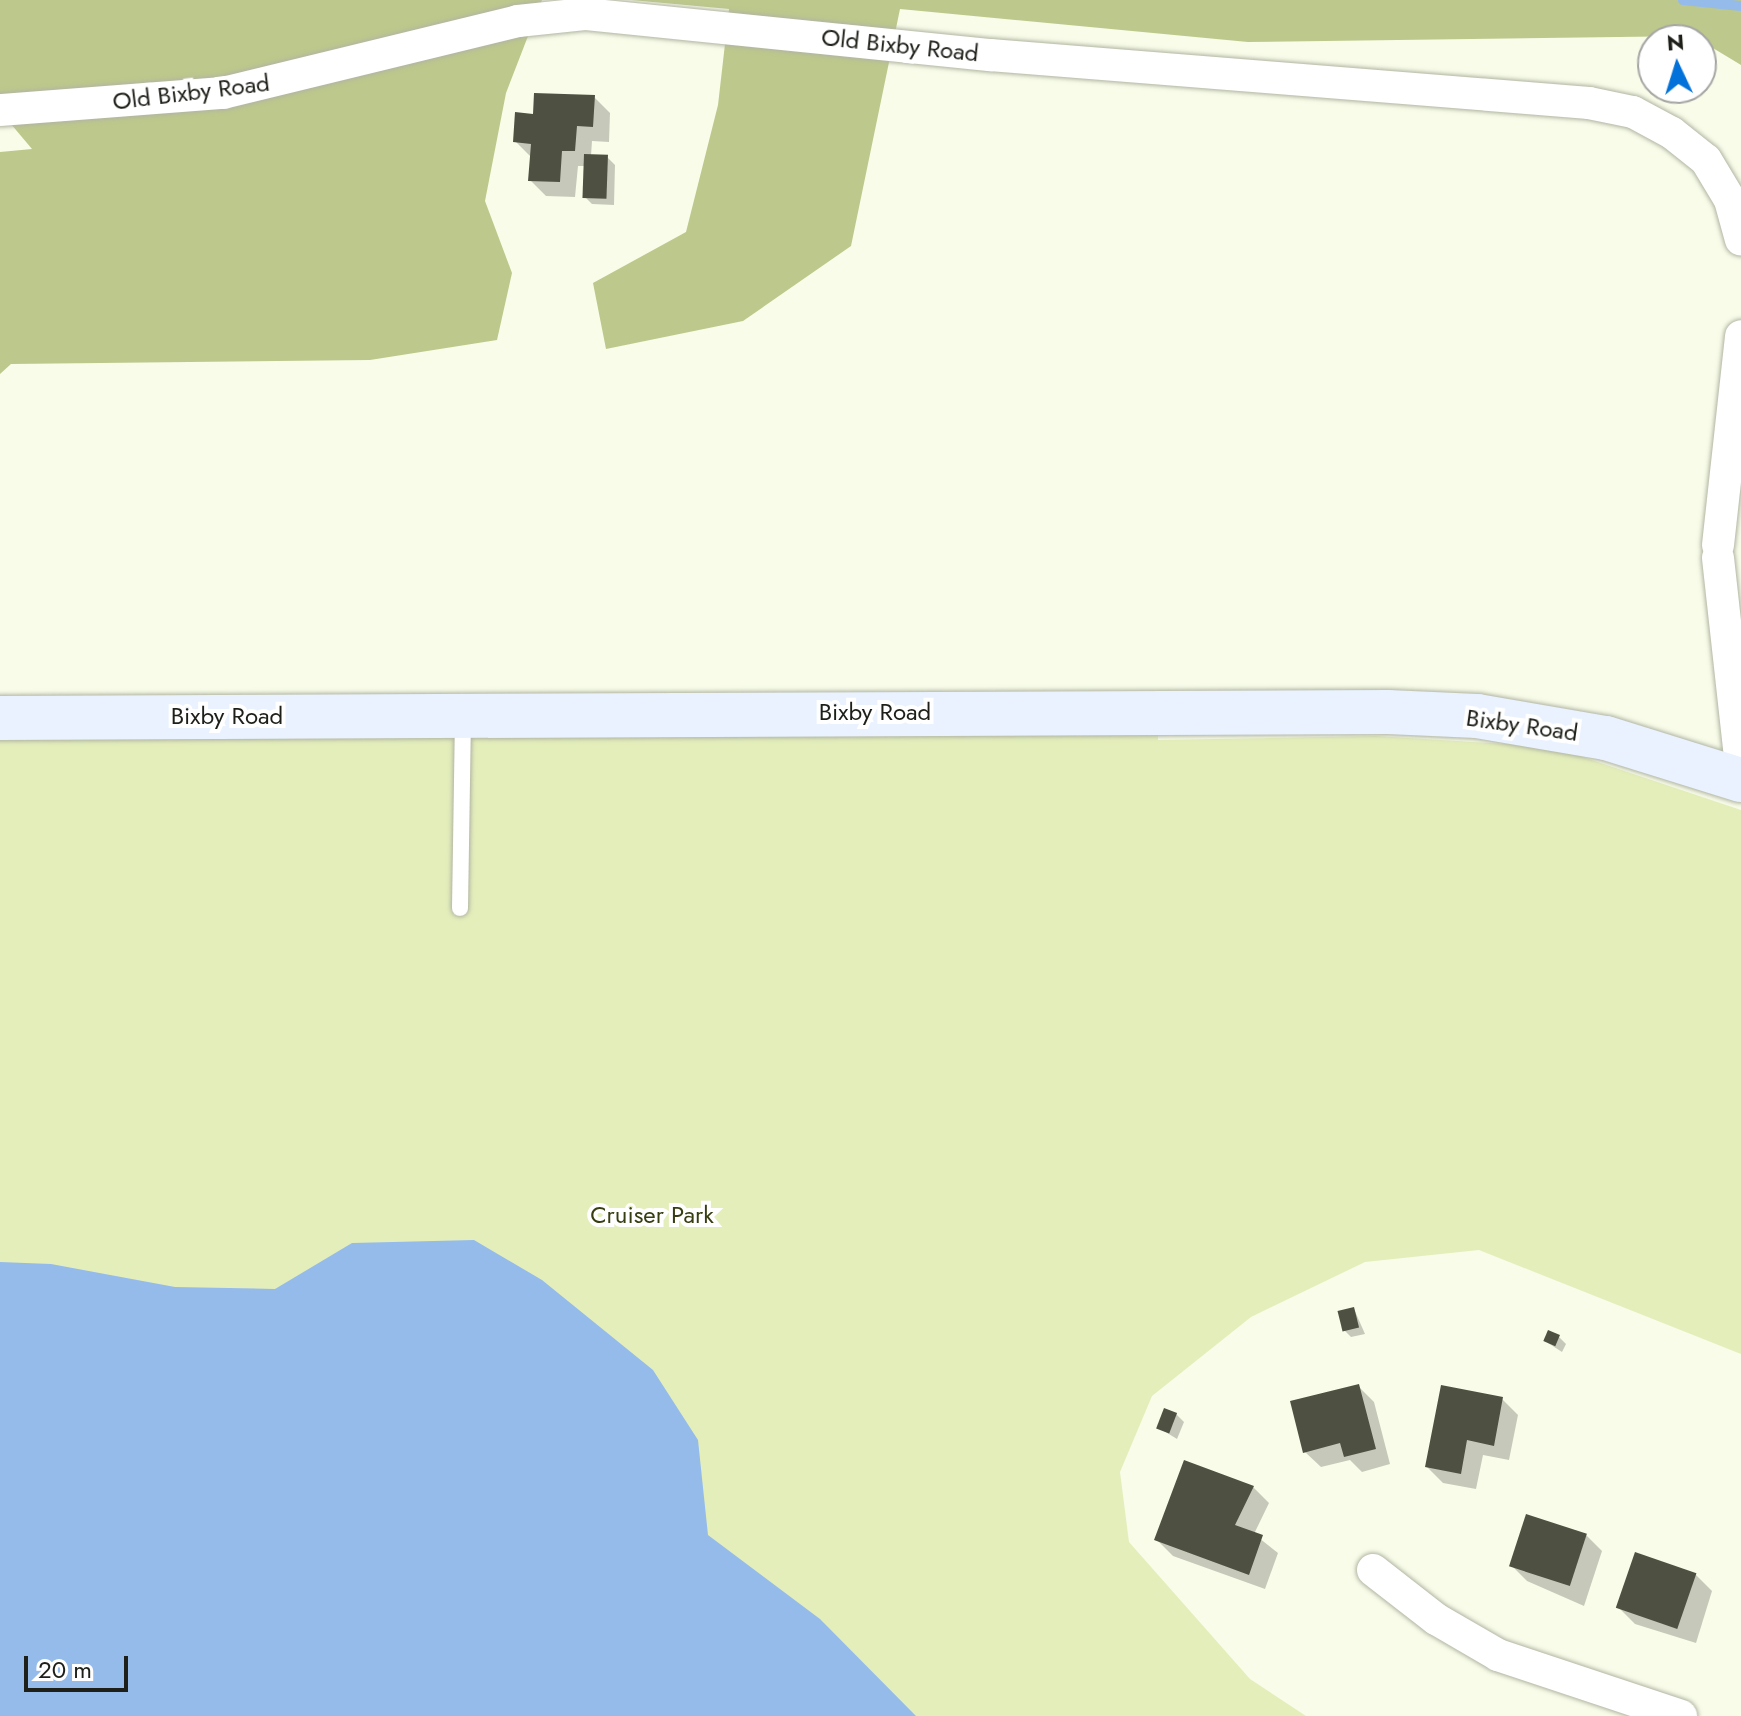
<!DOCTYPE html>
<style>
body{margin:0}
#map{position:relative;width:1741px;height:1716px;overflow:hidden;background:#f8fce9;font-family:Jost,sans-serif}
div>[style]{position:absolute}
.green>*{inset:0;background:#e4eebb}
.forest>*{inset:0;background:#bdc88c}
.water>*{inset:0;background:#95bbeb}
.shadow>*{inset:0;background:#0003}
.stream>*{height:10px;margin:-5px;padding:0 5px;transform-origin:5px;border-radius:5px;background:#95bbeb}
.building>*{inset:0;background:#4e5142;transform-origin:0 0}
.roads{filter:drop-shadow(0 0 2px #b1b5a3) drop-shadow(0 0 2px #b1b5a3)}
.lane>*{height:16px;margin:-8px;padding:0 8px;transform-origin:8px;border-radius:8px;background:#fff}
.street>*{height:32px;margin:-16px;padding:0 16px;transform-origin:16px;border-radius:16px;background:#fff}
.secondary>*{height:44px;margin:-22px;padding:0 22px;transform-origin:22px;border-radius:22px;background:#e9f2fe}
span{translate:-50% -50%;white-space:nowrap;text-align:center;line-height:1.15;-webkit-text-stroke:8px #fff;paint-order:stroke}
.street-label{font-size:24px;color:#1d1f18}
.park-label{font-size:24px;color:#383e11}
.north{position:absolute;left:1637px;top:24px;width:80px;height:80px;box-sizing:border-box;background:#fff;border:2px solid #a5a5a3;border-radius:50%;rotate:356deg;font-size:22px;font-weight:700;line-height:32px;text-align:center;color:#1d1f18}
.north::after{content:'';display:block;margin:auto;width:28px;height:36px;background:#0272da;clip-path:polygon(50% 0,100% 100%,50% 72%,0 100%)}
.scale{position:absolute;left:24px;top:1656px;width:104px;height:36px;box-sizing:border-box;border:4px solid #1d1f18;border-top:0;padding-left:10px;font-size:24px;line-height:28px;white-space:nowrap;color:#1d1f18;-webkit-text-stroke:6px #fff;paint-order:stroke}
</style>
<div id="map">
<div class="green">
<div style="clip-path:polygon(1158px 711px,1158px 740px,1376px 736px,1553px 747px,1741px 810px,1741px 1354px,1479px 1250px,1365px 1262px,1251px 1317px,1152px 1396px,1120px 1472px,1129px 1542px,1250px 1679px,1306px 1716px,0 1716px,0 718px)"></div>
</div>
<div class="forest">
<div style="clip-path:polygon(0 0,542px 0,506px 93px,485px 201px,512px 273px,497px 340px,370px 360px,11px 364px,0 374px,0 152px,32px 149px,0 111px)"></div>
<div style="clip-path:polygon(631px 0,1741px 0,1741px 65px,1693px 36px,1248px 42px,900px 9px,851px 246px,743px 321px,606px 349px,593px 283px,686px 232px,718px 105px,729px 9px)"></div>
</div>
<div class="water">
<div style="clip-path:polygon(474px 1240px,542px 1280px,653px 1370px,698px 1440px,708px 1535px,820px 1619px,916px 1716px,0 1716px,0 1262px,51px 1264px,175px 1287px,275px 1289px,352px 1243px)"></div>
</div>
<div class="shadow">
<div style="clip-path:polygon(594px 97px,610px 113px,609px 142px,592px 141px,591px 156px,607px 157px,615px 165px,614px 205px,592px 204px,585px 197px,585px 166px,578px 166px,575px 197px,546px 196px,530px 180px,532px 158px,515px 141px,535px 116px)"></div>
<div style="clip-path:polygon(1354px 1309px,1365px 1334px,1351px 1337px,1343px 1329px)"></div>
<div style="clip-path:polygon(1558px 1336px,1566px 1344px,1562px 1352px,1545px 1341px)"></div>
<div style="clip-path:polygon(1358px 1386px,1374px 1402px,1390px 1464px,1362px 1472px,1350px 1460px,1321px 1467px,1305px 1452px)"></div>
<div style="clip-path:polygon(1502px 1399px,1518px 1415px,1509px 1460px,1483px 1455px,1476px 1489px,1443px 1483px,1427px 1467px)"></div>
<div style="clip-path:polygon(1176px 1414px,1184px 1422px,1177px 1439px,1159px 1428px)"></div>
<div style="clip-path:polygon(1253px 1487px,1269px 1503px,1254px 1534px,1278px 1553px,1265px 1589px,1173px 1556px,1157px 1540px)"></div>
<div style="clip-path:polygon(1586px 1535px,1602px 1551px,1584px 1606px,1527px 1581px,1511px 1565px)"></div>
<div style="clip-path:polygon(1696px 1575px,1712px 1591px,1696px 1643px,1635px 1624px,1619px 1608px)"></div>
</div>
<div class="stream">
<div style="left:1683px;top:0;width:58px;rotate:5.9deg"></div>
</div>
<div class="building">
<div style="clip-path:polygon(534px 93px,595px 95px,593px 127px,577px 126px,575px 151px,562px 151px,560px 182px,528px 181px,531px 144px,513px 142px,515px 112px,533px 114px)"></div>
<div style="left:584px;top:154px;width:24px;height:44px;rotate:2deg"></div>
<div style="left:1354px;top:1307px;width:21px;height:17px;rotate:76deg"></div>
<div style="left:1548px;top:1330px;width:13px;height:12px;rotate:23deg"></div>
<div style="clip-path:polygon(1359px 1384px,1376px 1449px,1344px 1457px,1340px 1443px,1303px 1453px,1290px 1401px)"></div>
<div style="clip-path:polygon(1441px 1385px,1503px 1397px,1494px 1446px,1467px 1440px,1461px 1474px,1425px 1467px)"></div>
<div style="left:1164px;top:1408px;width:14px;height:22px;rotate:21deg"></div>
<div style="clip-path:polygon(1184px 1460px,1254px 1486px,1235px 1525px,1263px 1535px,1249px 1575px,1154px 1540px)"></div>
<div style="left:1526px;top:1514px;width:64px;height:55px;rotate:18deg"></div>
<div style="left:1635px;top:1552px;width:65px;height:59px;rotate:19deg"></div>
</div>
<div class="roads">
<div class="lane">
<div style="left:460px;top:908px;width:192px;rotate:-89.1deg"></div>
</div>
<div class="street">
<div style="left:0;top:110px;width:224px;rotate:-4.4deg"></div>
<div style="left:223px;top:93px;width:304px;rotate:-13.7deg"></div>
<div style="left:518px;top:21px;width:67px;rotate:-6deg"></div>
<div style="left:585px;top:14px;width:407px;rotate:5.8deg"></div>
<div style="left:990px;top:55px;width:601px;rotate:4.58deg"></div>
<div style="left:1589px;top:103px;width:45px;rotate:11.6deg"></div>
<div style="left:1633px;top:112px;width:44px;rotate:28.3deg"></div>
<div style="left:1672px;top:133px;width:43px;rotate:38.5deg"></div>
<div style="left:1706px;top:160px;width:47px;rotate:59deg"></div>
<div style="left:1730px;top:200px;width:41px;rotate:74.6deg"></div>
<div style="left:1718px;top:545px;width:210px;rotate:-83.7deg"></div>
<div style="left:1718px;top:558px;width:211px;rotate:83.7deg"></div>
<div style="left:1373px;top:1570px;width:80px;rotate:37.9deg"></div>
<div style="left:1436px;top:1619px;width:72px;rotate:30.1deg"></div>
<div style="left:1498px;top:1655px;width:193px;rotate:18.4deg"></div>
</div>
<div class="secondary">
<div style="left:0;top:718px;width:1388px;rotate:-0.25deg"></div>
<div style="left:1388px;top:712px;width:89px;rotate:2.6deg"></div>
<div style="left:1477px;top:716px;width:131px;rotate:9.7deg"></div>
<div style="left:1606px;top:738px;width:141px;rotate:17.3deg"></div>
</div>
</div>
<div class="street-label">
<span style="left:900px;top:45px;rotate:6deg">Old Bixby Road</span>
<span style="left:191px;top:92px;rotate:-7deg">Old Bixby Road</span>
<span style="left:875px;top:712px">Bixby Road</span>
<span style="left:227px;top:716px">Bixby Road</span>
<span style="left:1522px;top:725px;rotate:8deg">Bixby Road</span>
</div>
<div class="park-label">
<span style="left:652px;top:1215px">Cruiser Park</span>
</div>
<div class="north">N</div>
<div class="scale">20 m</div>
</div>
